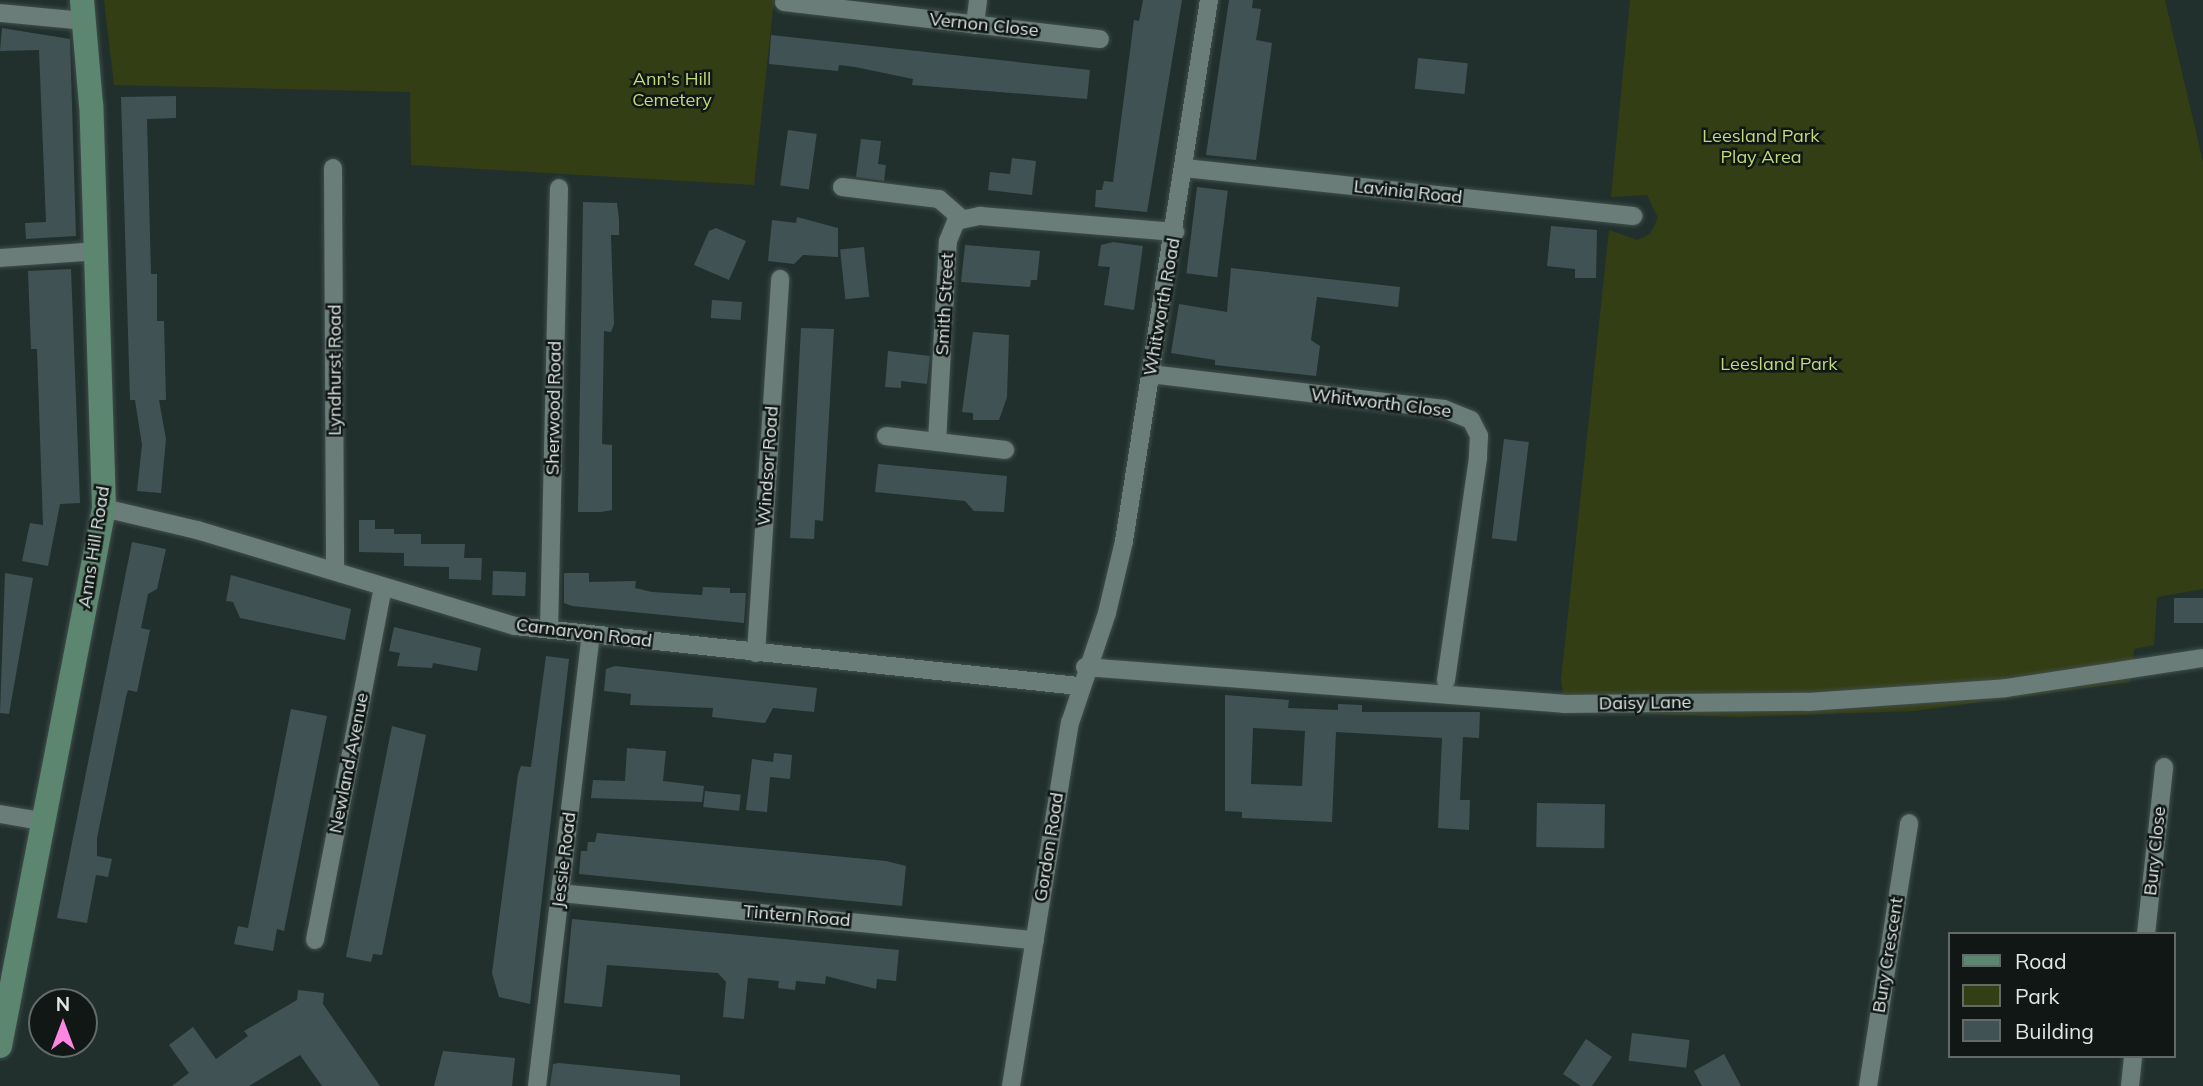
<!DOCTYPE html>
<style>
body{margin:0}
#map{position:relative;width:2203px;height:1086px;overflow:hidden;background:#21302d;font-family:Mulish,sans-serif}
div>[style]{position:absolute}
.green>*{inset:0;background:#343e14}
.building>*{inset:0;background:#415255;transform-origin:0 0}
.roads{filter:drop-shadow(0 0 2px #414e4c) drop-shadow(0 0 2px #414e4c)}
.street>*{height:18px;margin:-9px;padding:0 9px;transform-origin:9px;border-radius:9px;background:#6b7d79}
.secondary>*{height:24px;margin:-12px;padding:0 12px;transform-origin:12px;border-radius:12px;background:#5c8670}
span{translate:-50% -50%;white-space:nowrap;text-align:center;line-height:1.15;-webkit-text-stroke:5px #101715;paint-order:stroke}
.street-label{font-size:18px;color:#dfe8e6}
.park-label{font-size:18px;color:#c2da7b}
.legend{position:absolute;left:1948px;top:932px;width:228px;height:126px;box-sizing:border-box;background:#101715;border:2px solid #636b69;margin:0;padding:9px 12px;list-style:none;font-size:21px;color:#dfe8e6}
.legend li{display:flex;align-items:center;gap:14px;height:35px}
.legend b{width:35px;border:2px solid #636b69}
.north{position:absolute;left:28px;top:988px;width:70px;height:70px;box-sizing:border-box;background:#101715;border:2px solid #636b69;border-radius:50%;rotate:0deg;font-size:19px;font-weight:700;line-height:28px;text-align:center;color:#dfe8e6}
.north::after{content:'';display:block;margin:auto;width:24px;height:32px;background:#fd86e3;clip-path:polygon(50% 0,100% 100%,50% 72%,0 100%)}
</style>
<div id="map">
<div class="green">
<div style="clip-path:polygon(104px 0,774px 0,754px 185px,411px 165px,410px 92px,114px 85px)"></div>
<div style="clip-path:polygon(1630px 0,2165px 0,2203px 162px,2203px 589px,2157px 597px,2154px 645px,2134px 649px,2130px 682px,1914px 711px,1738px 717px,1565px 711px,1561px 680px,1609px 230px,1637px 240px,1650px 234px,1658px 218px,1647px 195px,1611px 197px)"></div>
</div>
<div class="building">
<div style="clip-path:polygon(1143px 0,1182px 0,1147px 212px,1095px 207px,1096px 190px,1102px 190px,1104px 181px,1113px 182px,1134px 20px,1139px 21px)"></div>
<div style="clip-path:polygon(1229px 0,1253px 0,1252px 8px,1261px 9px,1256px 40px,1272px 43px,1256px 160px,1206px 155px)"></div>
<div style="clip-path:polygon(2px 28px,70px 39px,76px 236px,26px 239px,25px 223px,46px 222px,39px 50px,0 51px)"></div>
<div style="clip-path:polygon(771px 35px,1090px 70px,1087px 99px,912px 85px,913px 79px,855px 67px,839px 65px,838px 71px,769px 64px)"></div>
<div style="left:1418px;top:58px;width:50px;height:31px;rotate:6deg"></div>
<div style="clip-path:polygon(176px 96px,176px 118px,147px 119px,151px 274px,157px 274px,157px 321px,164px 321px,166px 400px,159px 400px,166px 439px,161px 493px,137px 491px,142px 445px,135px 400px,130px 400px,121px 97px)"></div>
<div style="left:788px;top:130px;width:29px;height:56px;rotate:8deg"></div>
<div style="clip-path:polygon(861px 139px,881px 141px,878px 164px,886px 165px,884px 181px,856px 177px)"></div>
<div style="clip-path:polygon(1012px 158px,1036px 161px,1032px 195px,988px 190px,990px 172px,1010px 174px)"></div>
<div style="left:1197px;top:187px;width:31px;height:87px;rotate:7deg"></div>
<div style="clip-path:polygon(583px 202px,617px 203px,619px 220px,619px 235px,611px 235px,614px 324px,611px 332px,604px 331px,602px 444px,612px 445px,612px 510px,601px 512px,578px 512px)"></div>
<div style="clip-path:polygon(797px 217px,838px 228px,838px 257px,803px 255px,794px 264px,768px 261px,772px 220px,796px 223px)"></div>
<div style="clip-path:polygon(1551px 226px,1597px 230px,1596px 278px,1575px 278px,1575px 269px,1547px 266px)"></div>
<div style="clip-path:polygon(716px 228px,746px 241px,729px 280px,694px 265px,709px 231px)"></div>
<div style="clip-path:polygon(1113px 242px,1143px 246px,1134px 310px,1104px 305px,1110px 267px,1098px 266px,1101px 245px)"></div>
<div style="clip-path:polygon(965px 245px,1040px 251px,1037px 280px,1031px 280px,1030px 287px,961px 282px)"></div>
<div style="left:864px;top:247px;width:50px;height:24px;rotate:84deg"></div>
<div style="clip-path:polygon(1231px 268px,1400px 287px,1398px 307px,1317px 297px,1311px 340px,1320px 346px,1316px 376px,1215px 365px,1215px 360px,1171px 353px,1179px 304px,1227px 312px)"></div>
<div style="clip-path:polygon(71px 269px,80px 503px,60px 504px,48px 566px,22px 561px,30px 523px,43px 525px,37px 349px,31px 349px,28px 271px)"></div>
<div style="left:712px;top:300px;width:30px;height:18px;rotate:4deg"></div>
<div style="clip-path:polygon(801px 328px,834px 329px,823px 521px,815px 520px,814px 539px,790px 538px)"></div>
<div style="clip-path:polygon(973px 332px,1009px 335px,1007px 397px,999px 420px,973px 420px,973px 413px,962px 412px)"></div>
<div style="clip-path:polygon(888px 351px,930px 356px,927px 384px,901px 381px,901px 388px,885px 387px)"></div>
<div style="left:1504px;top:439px;width:25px;height:100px;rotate:7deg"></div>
<div style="clip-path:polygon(878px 464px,1007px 476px,1004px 512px,974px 511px,965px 501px,875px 492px)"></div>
<div style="clip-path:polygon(359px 520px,375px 520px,375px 529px,394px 529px,394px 534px,421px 534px,421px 544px,465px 544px,464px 558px,482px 558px,481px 580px,449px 579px,449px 567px,404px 566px,404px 553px,359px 552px)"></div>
<div style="clip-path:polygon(132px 542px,166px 549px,157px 589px,148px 594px,141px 628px,150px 630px,137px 692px,128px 690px,126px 697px,97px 838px,97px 856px,112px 859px,108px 877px,96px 875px,87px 923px,57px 918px)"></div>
<div style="left:493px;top:571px;width:33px;height:24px;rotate:2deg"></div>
<div style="clip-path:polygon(5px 573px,33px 578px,9px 714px,0 713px)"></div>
<div style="clip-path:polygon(564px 573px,589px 573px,589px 582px,636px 581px,635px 588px,652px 592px,702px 595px,703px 587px,730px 588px,730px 593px,746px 593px,744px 623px,572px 606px,564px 603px)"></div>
<div style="clip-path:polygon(231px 575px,351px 609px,345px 640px,240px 618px,233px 602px,226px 601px)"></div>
<div style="left:2203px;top:598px;width:25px;height:29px;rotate:90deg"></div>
<div style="clip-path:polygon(394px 627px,481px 648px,477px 671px,433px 663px,432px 668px,397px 666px,400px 653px,389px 651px)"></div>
<div style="clip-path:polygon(546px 656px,569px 659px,530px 1004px,499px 997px,492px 973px,518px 774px,521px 766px,531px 767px)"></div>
<div style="clip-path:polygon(615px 666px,817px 688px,814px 712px,773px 708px,765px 723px,712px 717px,713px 708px,630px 705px,631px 694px,604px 691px,606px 669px)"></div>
<div style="clip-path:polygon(evenodd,1225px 695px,1289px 700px,1288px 708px,1338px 710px,1338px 704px,1362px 705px,1362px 712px,1480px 712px,1479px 738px,1463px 737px,1460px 800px,1470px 800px,1469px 830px,1438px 828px,1442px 738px,1336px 732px,1332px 822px,1242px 818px,1242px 812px,1225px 811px,1225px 695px,1253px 728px,1305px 731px,1302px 786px,1251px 784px,1253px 728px)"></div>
<div style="clip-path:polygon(291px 709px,327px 716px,284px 931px,277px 929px,273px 951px,234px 944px,238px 926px,248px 928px)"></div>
<div style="clip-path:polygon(392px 726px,426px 735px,382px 955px,373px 954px,371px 962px,346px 957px)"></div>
<div style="clip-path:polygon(627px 748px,666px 751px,663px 781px,704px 786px,702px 802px,591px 798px,593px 780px,625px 781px)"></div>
<div style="clip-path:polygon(774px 753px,792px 755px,790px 779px,770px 777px,767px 812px,746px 810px,752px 759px,773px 762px)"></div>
<div style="left:705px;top:791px;width:36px;height:16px;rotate:6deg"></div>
<div style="left:1537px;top:803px;width:68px;height:44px;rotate:1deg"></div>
<div style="clip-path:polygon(597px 833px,886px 861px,906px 866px,902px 906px,579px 874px,581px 851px,587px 851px,588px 842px,595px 842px)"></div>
<div style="clip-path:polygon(572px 919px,899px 950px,896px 981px,877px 979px,876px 989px,826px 976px,825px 984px,796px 981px,795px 990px,778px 988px,779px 981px,748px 978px,744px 1019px,723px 1017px,726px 982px,718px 973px,607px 965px,602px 1007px,564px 1003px)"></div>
<div style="clip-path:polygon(298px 990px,324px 993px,323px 1004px,380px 1086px,322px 1086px,300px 1055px,249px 1086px,172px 1086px,189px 1073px,169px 1045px,193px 1027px,216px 1059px,248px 1036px,244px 1031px,297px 1000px)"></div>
<div style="left:1632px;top:1033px;width:58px;height:28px;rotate:7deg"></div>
<div style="clip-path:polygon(1586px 1039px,1612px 1057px,1592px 1086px,1581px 1086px,1563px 1074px)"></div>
<div style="clip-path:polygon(443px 1051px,515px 1058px,512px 1086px,434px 1086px)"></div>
<div style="clip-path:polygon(1724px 1054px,1741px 1086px,1702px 1086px,1694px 1071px)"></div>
<div style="clip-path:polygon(559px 1063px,680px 1075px,680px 1086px,550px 1086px,553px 1064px)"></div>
</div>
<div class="roads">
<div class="street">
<div style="left:784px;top:2px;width:318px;rotate:6.7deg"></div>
<div style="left:0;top:13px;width:85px;rotate:5.4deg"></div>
<div style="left:975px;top:25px;width:25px;rotate:-83deg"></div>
<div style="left:333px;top:168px;width:403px;rotate:89.7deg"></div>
<div style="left:1184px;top:168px;width:452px;rotate:6.1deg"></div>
<div style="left:842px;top:187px;width:98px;rotate:7.1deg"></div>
<div style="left:939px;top:199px;width:29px;rotate:41deg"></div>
<div style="left:0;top:258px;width:97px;rotate:-4.1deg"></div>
<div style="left:1150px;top:374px;width:296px;rotate:6.8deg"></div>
<div style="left:1444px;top:409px;width:29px;rotate:22deg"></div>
<div style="left:1471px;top:420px;width:18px;rotate:63deg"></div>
<div style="left:1479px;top:436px;width:22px;rotate:93deg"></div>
<div style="left:1478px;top:458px;width:225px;rotate:98.2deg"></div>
<div style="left:886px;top:436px;width:120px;rotate:6.7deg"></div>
<div style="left:937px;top:442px;width:201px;rotate:-86.9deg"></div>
<div style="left:948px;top:241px;width:22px;rotate:-68deg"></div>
<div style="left:956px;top:221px;width:25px;rotate:-12deg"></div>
<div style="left:980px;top:216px;width:196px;rotate:4.7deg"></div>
<div style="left:104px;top:508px;width:96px;rotate:13.3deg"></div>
<div style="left:197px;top:530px;width:332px;rotate:16.8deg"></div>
<div style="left:515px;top:626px;width:566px;rotate:6.08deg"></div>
<div style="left:549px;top:629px;width:441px;rotate:-88.7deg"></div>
<div style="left:756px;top:653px;width:375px;rotate:-86.3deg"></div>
<div style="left:1085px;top:667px;width:480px;rotate:4.4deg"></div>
<div style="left:1564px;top:704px;width:244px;rotate:-0.5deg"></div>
<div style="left:1808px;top:702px;width:198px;rotate:-4deg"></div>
<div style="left:2006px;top:688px;width:199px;rotate:-8.7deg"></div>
<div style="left:0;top:814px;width:42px;rotate:9.7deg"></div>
<div style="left:560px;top:893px;width:477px;rotate:5.7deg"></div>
<div style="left:2146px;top:934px;width:168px;rotate:-83.8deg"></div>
<div style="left:315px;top:940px;width:359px;rotate:-79.1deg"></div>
<div style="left:537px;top:1086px;width:454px;rotate:-83.2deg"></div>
<div style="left:1011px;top:1086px;width:368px;rotate:-80.8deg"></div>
<div style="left:1070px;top:723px;width:116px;rotate:-71.4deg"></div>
<div style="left:1107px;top:613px;width:74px;rotate:-76.7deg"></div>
<div style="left:1124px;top:541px;width:548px;rotate:-81.07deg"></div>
<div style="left:1868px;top:1086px;width:266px;rotate:-81.1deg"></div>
<div style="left:2130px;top:1086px;width:30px;rotate:-84deg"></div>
</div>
<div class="secondary">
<div style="left:0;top:1046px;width:548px;rotate:-79.06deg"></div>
<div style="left:104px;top:508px;width:403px;rotate:-91.8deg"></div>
<div style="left:91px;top:105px;width:105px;rotate:-94.9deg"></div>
</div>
</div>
<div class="street-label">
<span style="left:984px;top:25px;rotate:6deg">Vernon Close</span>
<span style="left:1408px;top:192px;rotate:6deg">Lavinia Road</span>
<span style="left:945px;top:304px;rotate:-87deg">Smith Street</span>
<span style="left:1162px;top:307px;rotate:-80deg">Whitworth Road</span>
<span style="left:335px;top:370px;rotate:-90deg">Lyndhurst Road</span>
<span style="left:1381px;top:403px;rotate:7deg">Whitworth Close</span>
<span style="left:554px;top:408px;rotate:-89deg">Sherwood Road</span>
<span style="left:768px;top:466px;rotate:-86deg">Windsor Road</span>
<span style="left:94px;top:547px;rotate:-81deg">Anns Hill Road</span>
<span style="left:584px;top:633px;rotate:7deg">Carnarvon Road</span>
<span style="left:1645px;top:703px;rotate:-1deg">Daisy Lane</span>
<span style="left:349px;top:763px;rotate:-79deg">Newland Avenue</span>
<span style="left:1049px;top:847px;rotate:-81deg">Gordon Road</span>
<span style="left:2155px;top:851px;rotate:-84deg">Bury Close</span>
<span style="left:564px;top:860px;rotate:-83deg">Jessie Road</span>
<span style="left:797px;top:916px;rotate:5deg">Tintern Road</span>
<span style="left:1888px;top:955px;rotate:-81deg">Bury Crescent</span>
</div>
<div class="park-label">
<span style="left:672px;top:90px">Ann's Hill<br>Cemetery</span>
<span style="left:1761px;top:147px">Leesland Park<br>Play Area</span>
<span style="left:1779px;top:364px">Leesland Park</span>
</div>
<ul class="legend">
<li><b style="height:9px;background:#5c8670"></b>Road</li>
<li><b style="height:19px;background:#343e14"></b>Park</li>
<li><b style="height:19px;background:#415255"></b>Building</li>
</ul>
<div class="north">N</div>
</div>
